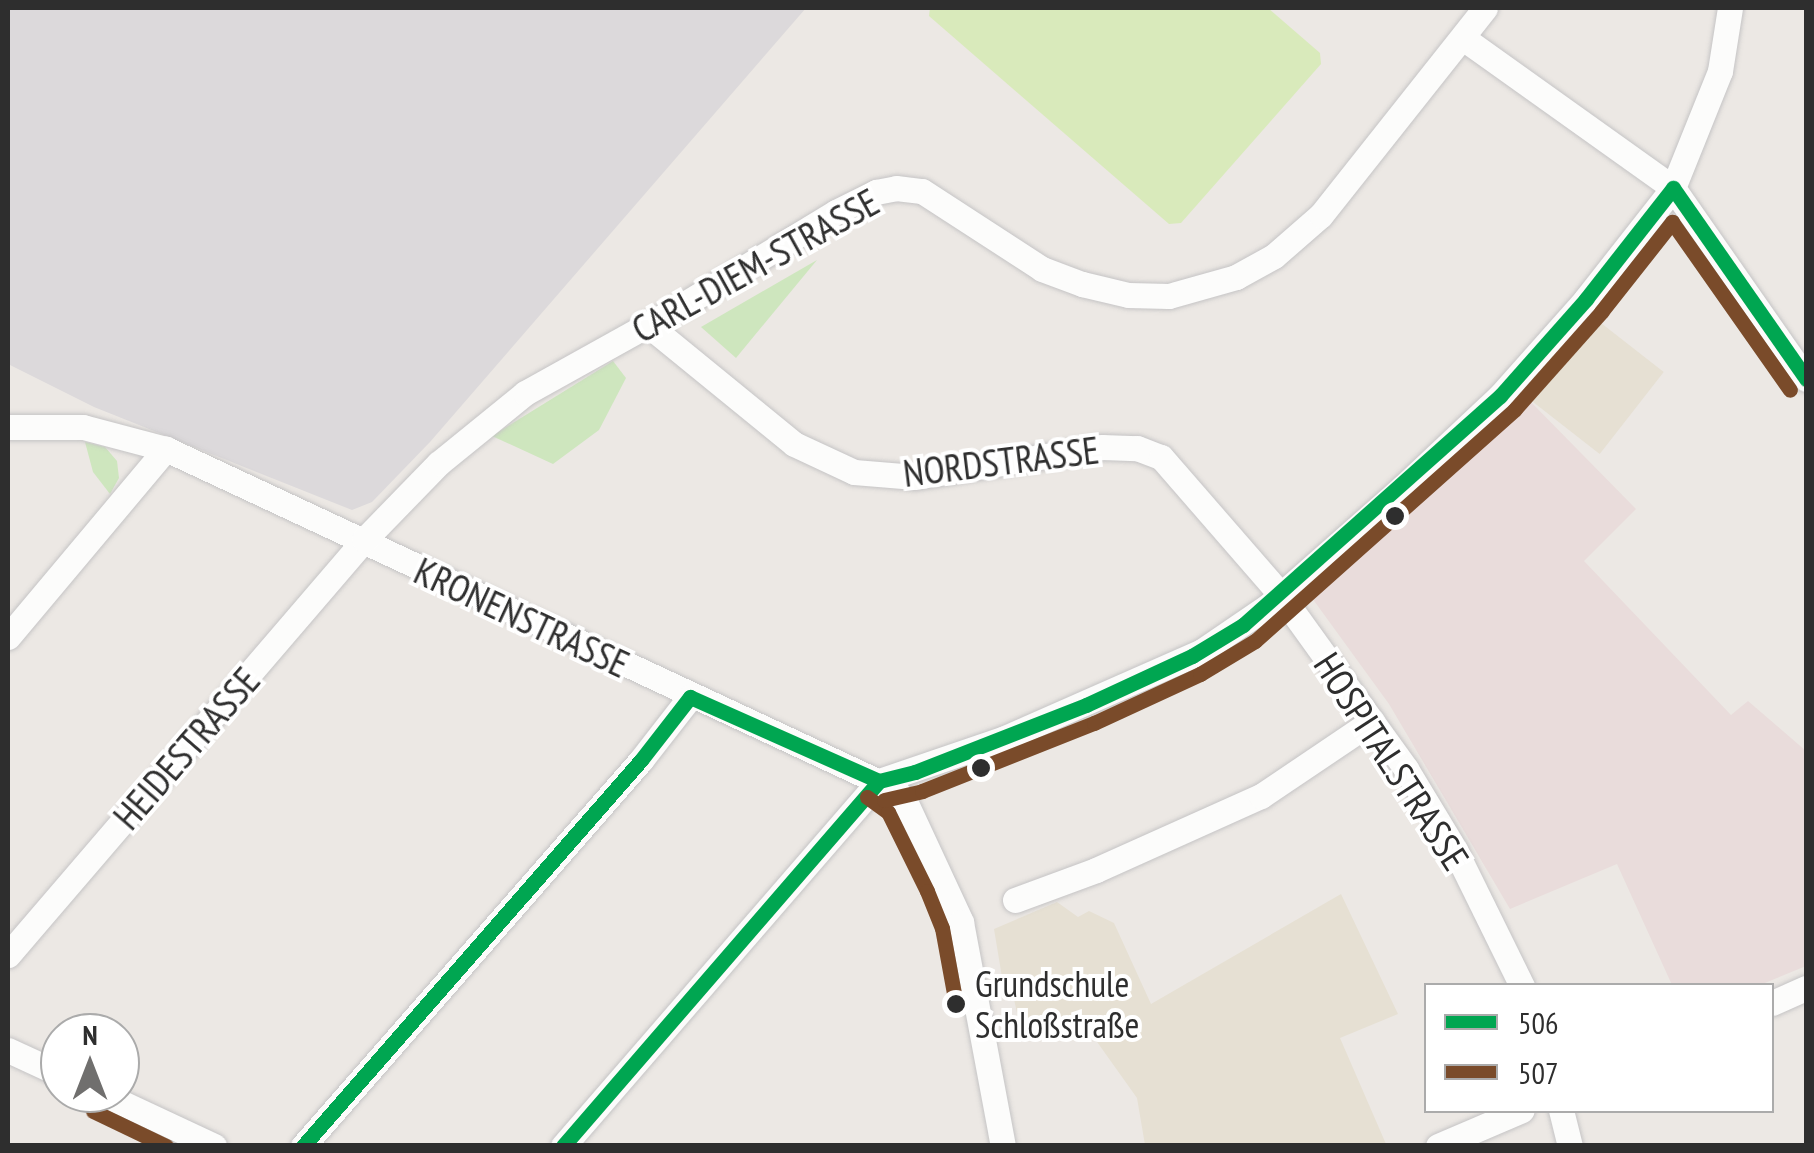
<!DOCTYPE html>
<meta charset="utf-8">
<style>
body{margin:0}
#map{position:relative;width:1814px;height:1153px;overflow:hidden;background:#ece8e4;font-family:"PT Sans Narrow",sans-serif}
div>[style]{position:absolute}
.industrial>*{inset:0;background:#dcd9db}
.education>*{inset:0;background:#e6e0d3;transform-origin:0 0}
.medical>*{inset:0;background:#e9dcdb}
.green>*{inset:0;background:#cee6be}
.pitch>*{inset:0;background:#d9eabb}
.roads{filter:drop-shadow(0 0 2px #c5c4c5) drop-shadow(0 0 2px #c5c4c5)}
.minor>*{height:25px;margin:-12.5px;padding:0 12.5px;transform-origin:12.5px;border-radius:12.5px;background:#fcfcfb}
.bus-1>*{height:15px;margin:-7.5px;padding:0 7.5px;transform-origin:7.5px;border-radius:7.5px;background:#00a651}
.bus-2>*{height:15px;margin:-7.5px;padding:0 7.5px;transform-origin:7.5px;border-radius:7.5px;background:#7a4b2a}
.dots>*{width:28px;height:28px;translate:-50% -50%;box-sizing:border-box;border:5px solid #fff;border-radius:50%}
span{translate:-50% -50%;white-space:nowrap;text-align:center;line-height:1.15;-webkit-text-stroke:8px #fff;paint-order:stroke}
.bus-label{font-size:36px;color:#2e2e2e}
.left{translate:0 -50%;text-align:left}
.street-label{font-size:38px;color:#2e2e2e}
.frame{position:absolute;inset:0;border:10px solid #2e2e2e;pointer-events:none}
.legend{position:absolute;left:1424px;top:983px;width:350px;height:130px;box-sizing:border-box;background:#fff;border:2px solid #ababab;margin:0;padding:12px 18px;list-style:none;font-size:30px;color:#2e2e2e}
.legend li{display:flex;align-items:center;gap:20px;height:50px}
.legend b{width:50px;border:2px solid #ababab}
.north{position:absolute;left:40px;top:1013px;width:100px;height:100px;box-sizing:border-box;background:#fff;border:2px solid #ababab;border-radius:50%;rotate:0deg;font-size:28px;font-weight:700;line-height:40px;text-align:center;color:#2e2e2e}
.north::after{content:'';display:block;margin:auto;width:35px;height:45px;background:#706f6e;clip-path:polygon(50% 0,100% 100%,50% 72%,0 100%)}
</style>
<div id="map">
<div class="industrial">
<div style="clip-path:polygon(8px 8px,806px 8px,430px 442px,372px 502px,352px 510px,94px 407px,8px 364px)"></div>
</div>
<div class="education">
<div style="left:1592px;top:316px;width:91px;height:104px;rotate:38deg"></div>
<div style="clip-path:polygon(1341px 894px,1398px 1014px,1340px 1038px,1386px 1144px,1382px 1145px,1145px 1145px,1137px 1098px,1080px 1018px,1020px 1027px,1014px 999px,1006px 1001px,994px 929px,1057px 902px,1078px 917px,1089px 911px,1114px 923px,1151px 1004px)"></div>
</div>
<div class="medical">
<div style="clip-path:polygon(1524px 395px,1636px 509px,1584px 561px,1731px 715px,1748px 701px,1806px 751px,1806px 966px,1760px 985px,1672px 985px,1617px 864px,1510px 909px,1389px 704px,1312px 598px)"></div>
</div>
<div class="green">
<div style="clip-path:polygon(817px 260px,736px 358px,701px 327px,791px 275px)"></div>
<div style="clip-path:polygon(613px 361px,626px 378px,599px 430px,553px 464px,492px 436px)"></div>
<div style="clip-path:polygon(85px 442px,105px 447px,117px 461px,119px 478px,110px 494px,93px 472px)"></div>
</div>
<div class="pitch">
<div style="clip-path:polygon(930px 8px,1268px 8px,1320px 53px,1321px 64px,1181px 223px,1169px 224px,929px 16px)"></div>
</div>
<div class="roads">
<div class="minor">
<div style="left:1463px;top:38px;width:258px;rotate:35.5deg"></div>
<div style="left:1673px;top:188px;width:233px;rotate:55.1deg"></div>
<div style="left:647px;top:324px;width:190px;rotate:39.2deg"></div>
<div style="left:794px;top:444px;width:66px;rotate:25deg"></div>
<div style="left:854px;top:472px;width:61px;rotate:4.7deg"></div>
<div style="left:915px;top:477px;width:189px;rotate:-9.1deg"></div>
<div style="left:1102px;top:447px;width:35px;rotate:2deg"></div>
<div style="left:1137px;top:448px;width:26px;rotate:21deg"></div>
<div style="left:1161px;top:457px;width:181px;rotate:49deg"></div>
<div style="left:1280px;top:594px;width:216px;rotate:54.2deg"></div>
<div style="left:1406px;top:769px;width:95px;rotate:58.8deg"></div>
<div style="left:1455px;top:850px;width:152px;rotate:63.8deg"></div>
<div style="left:8px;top:427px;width:75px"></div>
<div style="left:83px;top:427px;width:86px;rotate:14.8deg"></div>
<div style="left:166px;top:449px;width:803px;rotate:25.03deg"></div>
<div style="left:894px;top:789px;width:14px;rotate:45deg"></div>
<div style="left:904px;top:799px;width:136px;rotate:65.1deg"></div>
<div style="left:961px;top:922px;width:228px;rotate:79.4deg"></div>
<div style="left:8px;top:637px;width:246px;rotate:-50deg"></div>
<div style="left:879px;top:781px;width:133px;rotate:-18.8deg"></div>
<div style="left:1005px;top:738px;width:215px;rotate:-23.8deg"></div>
<div style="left:1202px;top:651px;width:80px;rotate:-34.3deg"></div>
<div style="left:1268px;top:606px;width:179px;rotate:-41.4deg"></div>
<div style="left:1402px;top:488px;width:134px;rotate:-43.2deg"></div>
<div style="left:1500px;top:396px;width:130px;rotate:-48.4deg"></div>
<div style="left:1586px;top:299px;width:141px;rotate:-51.9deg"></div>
<div style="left:1673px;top:188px;width:126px;rotate:-68.1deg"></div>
<div style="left:1720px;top:71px;width:64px;rotate:-81deg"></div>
<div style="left:1015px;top:900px;width:86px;rotate:-20.3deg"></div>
<div style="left:1096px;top:870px;width:181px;rotate:-24.2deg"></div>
<div style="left:1261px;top:796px;width:134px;rotate:-34deg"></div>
<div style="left:8px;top:955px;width:547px;rotate:-49.38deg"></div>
<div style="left:364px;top:540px;width:107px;rotate:-45.8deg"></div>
<div style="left:439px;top:463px;width:111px;rotate:-39.1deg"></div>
<div style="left:525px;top:393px;width:175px;rotate:-29.1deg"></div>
<div style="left:678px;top:308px;width:185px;rotate:-31.3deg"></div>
<div style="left:836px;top:212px;width:45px;rotate:-26.6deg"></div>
<div style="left:876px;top:192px;width:20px;rotate:-11deg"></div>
<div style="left:896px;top:188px;width:26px;rotate:7deg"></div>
<div style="left:922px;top:191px;width:143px;rotate:33deg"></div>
<div style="left:1042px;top:269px;width:43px;rotate:20.6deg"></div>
<div style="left:1082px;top:284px;width:47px;rotate:13.4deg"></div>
<div style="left:1128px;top:295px;width:41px;rotate:1.4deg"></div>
<div style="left:1169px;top:296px;width:70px;rotate:-15.8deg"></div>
<div style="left:1236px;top:277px;width:43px;rotate:-28.9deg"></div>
<div style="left:1274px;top:256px;width:62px;rotate:-41.1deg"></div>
<div style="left:1321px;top:215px;width:264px;rotate:-51.6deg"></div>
<div style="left:1772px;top:1003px;width:37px;rotate:-24deg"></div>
<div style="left:8px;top:1050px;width:57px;rotate:24.8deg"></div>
<div style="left:101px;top:1093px;width:125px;rotate:25.1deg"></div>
<div style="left:1561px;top:1110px;width:37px;rotate:76deg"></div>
<div style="left:303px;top:1146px;width:513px;rotate:-48.79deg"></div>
<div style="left:641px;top:760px;width:80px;rotate:-52.1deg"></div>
<div style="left:563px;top:1146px;width:483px;rotate:-49.1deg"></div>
<div style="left:1438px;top:1146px;width:91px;rotate:-23.2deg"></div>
</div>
</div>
<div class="bus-1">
<div style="left:1673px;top:188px;width:233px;rotate:55.1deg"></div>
<div style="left:879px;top:781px;width:37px;rotate:-14deg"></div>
<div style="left:915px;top:772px;width:184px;rotate:-21.4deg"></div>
<div style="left:1086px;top:705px;width:117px;rotate:-24.8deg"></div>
<div style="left:1192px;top:656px;width:60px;rotate:-31.3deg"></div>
<div style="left:1243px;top:625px;width:344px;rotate:-41.7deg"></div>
<div style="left:1500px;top:396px;width:130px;rotate:-48.4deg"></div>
<div style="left:1586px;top:299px;width:141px;rotate:-51.9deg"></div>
<div style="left:303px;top:1146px;width:513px;rotate:-48.79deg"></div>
<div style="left:641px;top:760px;width:80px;rotate:-52.1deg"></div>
<div style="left:690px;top:697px;width:207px;rotate:24deg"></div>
<div style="left:563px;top:1146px;width:483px;rotate:-49.1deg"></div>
</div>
<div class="bus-2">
<div style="left:867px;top:797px;width:26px;rotate:36deg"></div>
<div style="left:888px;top:812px;width:88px;rotate:63.7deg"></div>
<div style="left:927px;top:891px;width:40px;rotate:68deg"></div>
<div style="left:942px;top:928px;width:77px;rotate:79.6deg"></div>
<div style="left:884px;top:800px;width:39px;rotate:-13deg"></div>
<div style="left:922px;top:791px;width:185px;rotate:-21.6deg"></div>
<div style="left:1094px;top:723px;width:117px;rotate:-24.8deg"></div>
<div style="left:1200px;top:674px;width:64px;rotate:-31deg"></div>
<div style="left:1255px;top:641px;width:348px;rotate:-41.7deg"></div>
<div style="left:1515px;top:409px;width:130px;rotate:-48.4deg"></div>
<div style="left:1601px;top:312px;width:115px;rotate:-51.7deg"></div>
<div style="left:1672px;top:222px;width:205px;rotate:54.9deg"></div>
<div style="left:93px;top:1111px;width:81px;rotate:25.6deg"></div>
</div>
<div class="dots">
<div style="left:1395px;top:516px;background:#2e2e2e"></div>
<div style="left:981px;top:768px;background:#2e2e2e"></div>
<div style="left:956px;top:1004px;background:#2e2e2e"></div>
</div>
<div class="bus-label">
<span class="left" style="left:975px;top:1004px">Grundschule<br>Schloßstraße</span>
</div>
<div class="street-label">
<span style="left:755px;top:265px;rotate:-29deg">CARL-DIEM-STRASSE</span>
<span style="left:1001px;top:461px;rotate:-7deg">NORDSTRASSE</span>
<span style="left:522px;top:617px;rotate:25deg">KRONENSTRASSE</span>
<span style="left:186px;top:748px;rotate:-49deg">HEIDESTRASSE</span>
<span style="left:1392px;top:761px;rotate:57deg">HOSPITALSTRASSE</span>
</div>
<div class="frame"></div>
<ul class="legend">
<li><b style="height:12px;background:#00a651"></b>506</li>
<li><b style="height:12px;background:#7a4b2a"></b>507</li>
</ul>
<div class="north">N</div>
</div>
